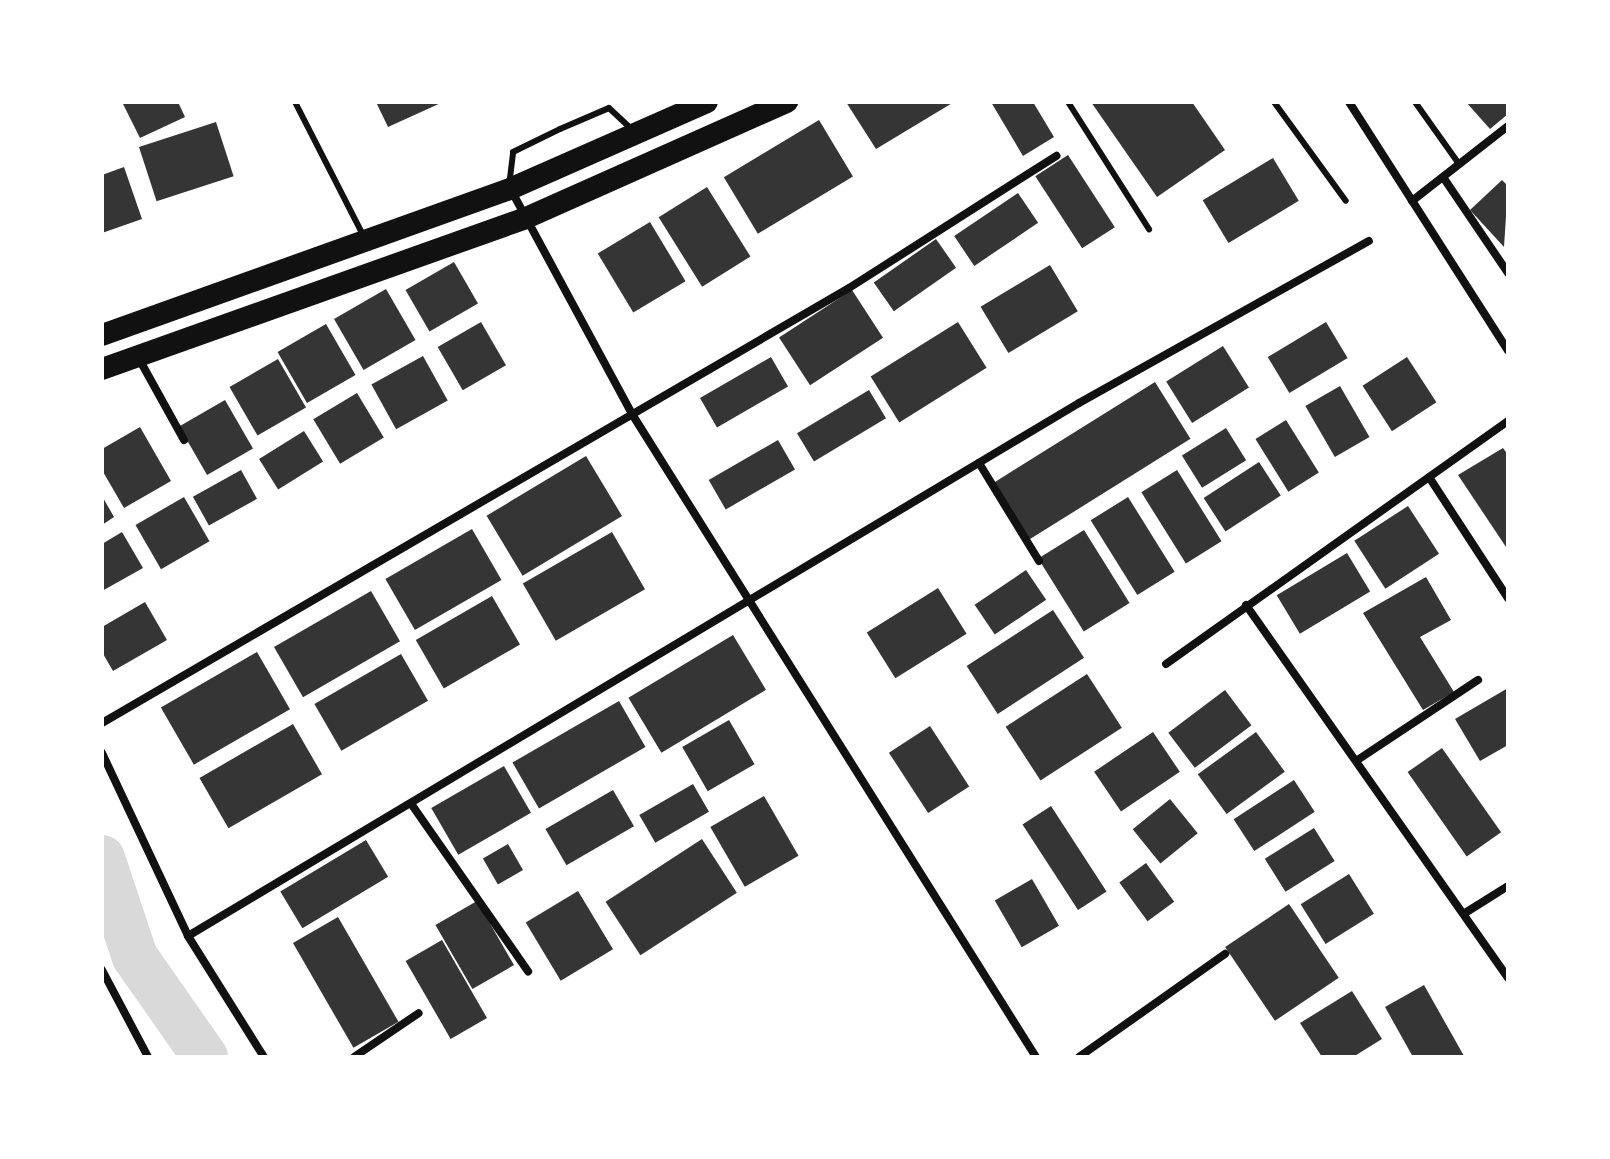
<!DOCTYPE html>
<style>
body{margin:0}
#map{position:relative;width:1610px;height:1159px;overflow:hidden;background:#fff;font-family:Karla,sans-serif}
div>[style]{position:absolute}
.river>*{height:46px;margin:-23px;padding:0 23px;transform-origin:23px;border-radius:23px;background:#d9d9d9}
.building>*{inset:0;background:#353535;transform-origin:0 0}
.service>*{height:6px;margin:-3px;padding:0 3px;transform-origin:3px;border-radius:3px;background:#111}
.minor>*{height:8px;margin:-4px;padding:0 4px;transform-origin:4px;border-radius:4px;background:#111}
.trunk>*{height:22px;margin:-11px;padding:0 11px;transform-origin:11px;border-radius:11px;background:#111}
span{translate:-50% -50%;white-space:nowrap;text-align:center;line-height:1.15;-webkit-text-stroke:7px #fff;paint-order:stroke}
.frame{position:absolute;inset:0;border:104px solid #fff;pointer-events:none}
</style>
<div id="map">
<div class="river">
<div style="left:102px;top:858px;width:104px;rotate:71.6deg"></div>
<div style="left:135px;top:957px;width:122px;rotate:55deg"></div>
</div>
<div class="building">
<div style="clip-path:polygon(122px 102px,178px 102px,185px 117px,140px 138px)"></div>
<div style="clip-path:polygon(376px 102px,443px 102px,388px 127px)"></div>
<div style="clip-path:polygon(846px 102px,954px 102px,876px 149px)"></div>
<div style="clip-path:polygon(991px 102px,1033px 102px,1054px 137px,1023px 156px)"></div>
<div style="clip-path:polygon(1091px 102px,1192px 102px,1225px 150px,1157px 197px)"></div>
<div style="clip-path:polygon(1466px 102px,1508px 102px,1508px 114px,1490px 129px)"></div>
<div style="left:819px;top:120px;width:66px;height:111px;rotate:59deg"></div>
<div style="left:216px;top:122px;width:57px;height:81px;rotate:72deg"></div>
<div style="left:1068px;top:155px;width:86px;height:39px;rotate:57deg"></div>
<div style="left:1273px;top:158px;width:50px;height:82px;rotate:59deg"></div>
<div style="clip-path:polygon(124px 167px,142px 219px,102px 233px,102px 175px)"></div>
<div style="clip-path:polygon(1502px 180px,1508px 186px,1504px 247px,1470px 210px)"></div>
<div style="left:707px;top:187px;width:82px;height:57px;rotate:58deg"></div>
<div style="left:1018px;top:193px;width:36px;height:77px;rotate:56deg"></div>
<div style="left:650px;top:222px;width:69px;height:61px;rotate:59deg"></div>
<div style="left:936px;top:239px;width:35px;height:76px;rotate:55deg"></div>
<div style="left:454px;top:262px;width:48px;height:56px;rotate:60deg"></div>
<div style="left:1050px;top:265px;width:54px;height:81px;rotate:59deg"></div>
<div style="left:386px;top:289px;width:59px;height:60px;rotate:60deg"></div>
<div style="left:852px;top:290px;width:57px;height:87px;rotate:57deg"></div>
<div style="left:481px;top:322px;width:50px;height:50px;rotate:60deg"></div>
<div style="left:958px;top:322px;width:54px;height:103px;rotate:58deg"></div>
<div style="left:1326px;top:322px;width:42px;height:68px;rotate:59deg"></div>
<div style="left:326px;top:324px;width:59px;height:56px;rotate:60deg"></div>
<div style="left:1223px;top:346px;width:49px;height:67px;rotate:58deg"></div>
<div style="left:423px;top:356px;width:51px;height:59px;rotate:61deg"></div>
<div style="left:771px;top:357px;width:34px;height:82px;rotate:60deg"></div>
<div style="left:1407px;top:357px;width:54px;height:53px;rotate:57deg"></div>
<div style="left:278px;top:359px;width:56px;height:56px;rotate:60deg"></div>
<div style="left:1155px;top:382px;width:67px;height:192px;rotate:58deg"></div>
<div style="left:1340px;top:386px;width:59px;height:40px;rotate:60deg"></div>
<div style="left:869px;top:390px;width:33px;height:84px;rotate:59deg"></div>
<div style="left:357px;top:393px;width:52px;height:51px;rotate:59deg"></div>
<div style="left:225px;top:400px;width:56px;height:53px;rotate:60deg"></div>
<div style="left:1286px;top:420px;width:62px;height:36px;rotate:58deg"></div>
<div style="clip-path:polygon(140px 427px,171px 481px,124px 508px,102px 470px,102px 449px)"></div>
<div style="left:1226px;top:428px;width:38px;height:52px;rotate:58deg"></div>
<div style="left:304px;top:431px;width:36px;height:53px;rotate:58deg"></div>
<div style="left:778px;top:440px;width:34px;height:80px;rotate:60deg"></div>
<div style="clip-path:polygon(1503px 448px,1508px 455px,1508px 550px,1458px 475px)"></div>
<div style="left:586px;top:456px;width:70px;height:116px;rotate:59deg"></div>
<div style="left:1259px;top:462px;width:40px;height:66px;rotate:57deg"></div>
<div style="left:241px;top:470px;width:33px;height:55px;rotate:61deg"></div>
<div style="left:1177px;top:470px;width:84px;height:42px;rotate:58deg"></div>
<div style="clip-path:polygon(102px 496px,114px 517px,102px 525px)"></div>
<div style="left:184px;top:497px;width:51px;height:56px;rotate:60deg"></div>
<div style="left:1128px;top:497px;width:88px;height:44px;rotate:58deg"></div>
<div style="left:1408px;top:506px;width:57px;height:64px;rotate:57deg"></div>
<div style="left:472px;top:529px;width:59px;height:100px;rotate:60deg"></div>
<div style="left:1084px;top:530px;width:86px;height:54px;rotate:58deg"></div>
<div style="clip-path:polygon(122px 532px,143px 568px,102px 591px,102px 544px)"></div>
<div style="left:612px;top:532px;width:66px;height:103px;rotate:60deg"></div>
<div style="left:1347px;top:553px;width:45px;height:82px;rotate:59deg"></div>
<div style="left:1026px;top:570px;width:36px;height:62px;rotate:56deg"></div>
<div style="clip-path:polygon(1426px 577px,1451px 620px,1420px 637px,1454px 692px,1423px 710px,1363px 613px)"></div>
<div style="left:938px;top:588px;width:54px;height:84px;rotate:58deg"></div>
<div style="left:371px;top:591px;width:58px;height:112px;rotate:60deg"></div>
<div style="left:492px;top:596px;width:56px;height:88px;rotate:60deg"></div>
<div style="clip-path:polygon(145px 602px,167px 640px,113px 671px,102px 652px,102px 627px)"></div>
<div style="left:1053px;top:610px;width:57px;height:103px;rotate:57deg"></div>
<div style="left:733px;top:635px;width:64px;height:122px;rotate:59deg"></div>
<div style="left:257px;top:652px;width:66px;height:111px;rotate:60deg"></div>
<div style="left:401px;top:654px;width:54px;height:100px;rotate:60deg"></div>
<div style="left:1087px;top:674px;width:64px;height:97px;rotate:57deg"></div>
<div style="clip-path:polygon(1508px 688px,1508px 745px,1480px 761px,1455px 719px)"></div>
<div style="left:1225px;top:690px;width:44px;height:71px;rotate:53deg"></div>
<div style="left:619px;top:701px;width:53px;height:123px;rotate:60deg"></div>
<div style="left:729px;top:720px;width:51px;height:54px;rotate:60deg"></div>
<div style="left:293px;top:724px;width:58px;height:108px;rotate:60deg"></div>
<div style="left:930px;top:726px;width:72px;height:49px;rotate:57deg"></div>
<div style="left:1153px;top:732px;width:48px;height:71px;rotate:56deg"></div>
<div style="left:1256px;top:732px;width:49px;height:72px;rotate:54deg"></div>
<div style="left:1442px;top:748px;width:103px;height:42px;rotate:55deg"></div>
<div style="left:504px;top:766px;width:54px;height:84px;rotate:60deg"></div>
<div style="left:1294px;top:780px;width:38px;height:72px;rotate:57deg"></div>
<div style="left:693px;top:784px;width:32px;height:62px;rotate:60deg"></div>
<div style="left:613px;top:790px;width:42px;height:78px;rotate:60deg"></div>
<div style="left:764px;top:796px;width:69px;height:62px;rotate:60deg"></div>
<div style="left:1170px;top:799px;width:44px;height:48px;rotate:51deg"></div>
<div style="left:1051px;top:806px;width:102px;height:34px;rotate:57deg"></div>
<div style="left:1314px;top:828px;width:39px;height:58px;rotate:58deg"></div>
<div style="left:702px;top:839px;width:64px;height:115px;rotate:57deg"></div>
<div style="left:366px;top:840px;width:43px;height:100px;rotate:59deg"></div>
<div style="left:508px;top:844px;width:30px;height:29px;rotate:60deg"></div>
<div style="left:1146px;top:863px;width:48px;height:33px;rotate:54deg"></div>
<div style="left:1349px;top:874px;width:47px;height:57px;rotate:58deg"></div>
<div style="left:1032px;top:879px;width:54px;height:43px;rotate:60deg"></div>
<div style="left:578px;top:891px;width:68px;height:61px;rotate:59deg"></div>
<div style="left:477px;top:901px;width:74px;height:48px;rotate:60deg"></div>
<div style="left:1289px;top:904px;width:89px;height:77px;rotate:56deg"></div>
<div style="left:338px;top:917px;width:121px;height:52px;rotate:60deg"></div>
<div style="left:442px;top:940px;width:90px;height:42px;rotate:60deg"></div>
<div style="clip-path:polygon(1424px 985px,1464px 1056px,1462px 1057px,1413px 1057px,1385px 1007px)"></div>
<div style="clip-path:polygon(1352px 991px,1382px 1039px,1353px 1057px,1322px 1057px,1300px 1023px)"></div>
</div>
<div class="service">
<div style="left:295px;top:102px;width:152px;rotate:62.9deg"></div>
<div style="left:1068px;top:102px;width:151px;rotate:57.5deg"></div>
<div style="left:1274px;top:102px;width:122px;rotate:54deg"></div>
<div style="left:1415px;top:102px;width:76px;rotate:54.6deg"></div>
<div style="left:509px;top:186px;width:34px;rotate:-83deg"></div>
<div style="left:513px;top:152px;width:52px;rotate:-26.1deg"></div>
<div style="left:560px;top:129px;width:53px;rotate:-23.2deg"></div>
<div style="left:609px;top:108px;width:34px;rotate:43deg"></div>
</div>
<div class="minor">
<div style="left:1349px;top:102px;width:295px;rotate:57.4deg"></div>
<div style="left:1443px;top:177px;width:116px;rotate:55.9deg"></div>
<div style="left:511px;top:190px;width:255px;rotate:61.6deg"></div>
<div style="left:632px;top:414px;width:759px;rotate:57.86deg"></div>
<div style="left:1412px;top:201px;width:122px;rotate:-38deg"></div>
<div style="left:138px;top:357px;width:95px;rotate:61deg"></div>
<div style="left:979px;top:463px;width:115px;rotate:58.5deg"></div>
<div style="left:1429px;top:477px;width:145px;rotate:56.9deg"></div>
<div style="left:1246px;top:605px;width:456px;rotate:54.9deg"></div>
<div style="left:1166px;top:664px;width:420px;rotate:-35.4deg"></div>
<div style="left:102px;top:723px;width:864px;rotate:-30.21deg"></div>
<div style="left:849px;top:288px;width:246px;rotate:-32.5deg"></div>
<div style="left:102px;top:753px;width:202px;rotate:64.8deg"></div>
<div style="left:188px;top:936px;width:143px;rotate:57.9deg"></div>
<div style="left:1359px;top:759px;width:143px;rotate:-33.6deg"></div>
<div style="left:412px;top:805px;width:203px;rotate:55.1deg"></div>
<div style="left:1465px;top:913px;width:51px;rotate:-32.1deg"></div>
<div style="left:188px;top:936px;width:1038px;rotate:-30.89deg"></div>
<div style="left:1079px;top:403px;width:332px;rotate:-29.2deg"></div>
<div style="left:102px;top:970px;width:98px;rotate:62.1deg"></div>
<div style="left:354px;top:1057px;width:78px;rotate:-34.1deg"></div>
<div style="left:1079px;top:1057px;width:179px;rotate:-35.2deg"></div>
</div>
<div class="trunk">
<div style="left:102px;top:335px;width:433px;rotate:-19.7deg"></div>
<div style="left:510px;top:189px;width:215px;rotate:-23.8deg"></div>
<div style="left:102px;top:369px;width:450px;rotate:-19.6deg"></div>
<div style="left:526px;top:218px;width:286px;rotate:-24deg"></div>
</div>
<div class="frame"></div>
</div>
